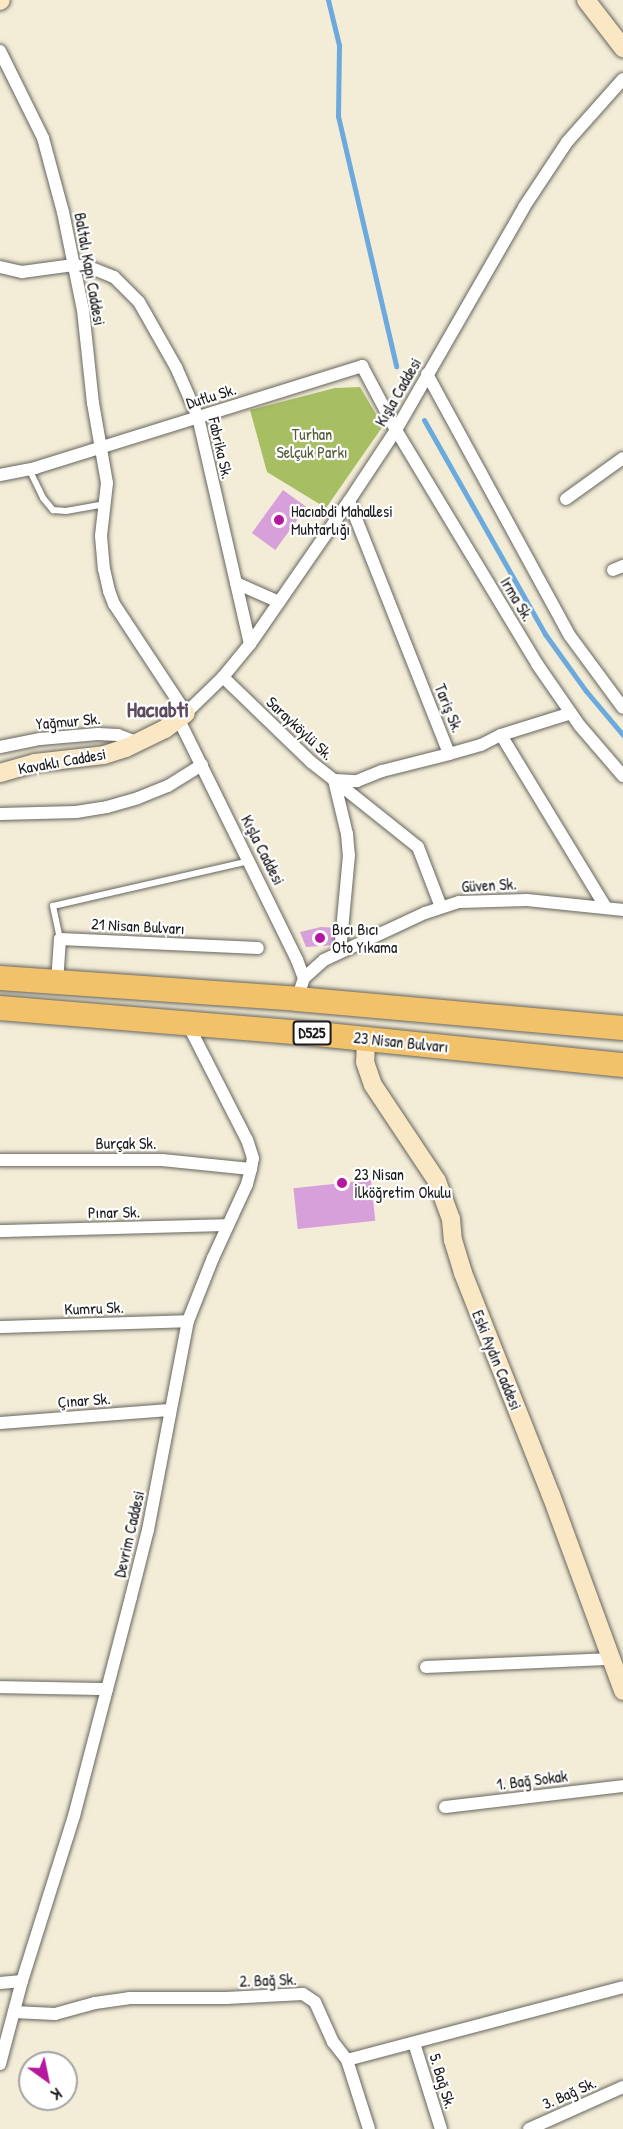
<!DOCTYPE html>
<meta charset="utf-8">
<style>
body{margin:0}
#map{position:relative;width:623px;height:2129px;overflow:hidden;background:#f3edd8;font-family:"Patrick Hand",sans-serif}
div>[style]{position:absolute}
.green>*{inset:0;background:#a8be63}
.stream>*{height:5px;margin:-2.5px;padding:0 2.5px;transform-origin:2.5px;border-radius:2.5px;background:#6caade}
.building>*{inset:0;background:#d7a0da;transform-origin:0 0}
.roads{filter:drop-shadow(0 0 2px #67655e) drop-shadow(0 0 2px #67655e)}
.lane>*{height:6px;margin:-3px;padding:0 3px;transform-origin:3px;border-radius:3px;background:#fff}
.street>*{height:12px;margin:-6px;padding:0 6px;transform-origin:6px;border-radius:6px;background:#fff}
.secondary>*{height:18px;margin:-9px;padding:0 9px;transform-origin:9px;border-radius:9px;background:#fae7c3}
.highway>*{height:24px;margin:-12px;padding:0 12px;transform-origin:12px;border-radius:12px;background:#f2c26a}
.dots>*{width:16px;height:16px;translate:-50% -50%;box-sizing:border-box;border:3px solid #fff;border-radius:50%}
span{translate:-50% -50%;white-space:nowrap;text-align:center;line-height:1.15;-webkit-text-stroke:4.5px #fff;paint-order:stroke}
.shield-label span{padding:2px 4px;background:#fff;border:2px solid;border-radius:4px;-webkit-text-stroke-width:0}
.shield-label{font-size:15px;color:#1c1c1c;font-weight:700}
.street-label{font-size:16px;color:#1c1c1c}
.park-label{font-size:16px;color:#545d38}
.poi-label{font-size:16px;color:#1c1c1c}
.left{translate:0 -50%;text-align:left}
.district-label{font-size:22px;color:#5d4a5e;font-weight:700}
.north{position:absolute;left:18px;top:2051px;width:60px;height:60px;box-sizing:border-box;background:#fff;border:2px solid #a4a4a4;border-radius:50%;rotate:147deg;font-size:16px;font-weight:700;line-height:24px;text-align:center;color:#1c1c1c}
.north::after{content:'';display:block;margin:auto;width:21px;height:27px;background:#b5179e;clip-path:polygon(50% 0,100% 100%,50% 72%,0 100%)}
</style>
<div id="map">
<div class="green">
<div style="clip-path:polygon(360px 387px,383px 426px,326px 508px,267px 472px,250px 410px,335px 388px)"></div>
</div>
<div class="stream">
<div style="left:328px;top:0;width:46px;rotate:76.3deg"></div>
<div style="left:339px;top:45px;width:71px;rotate:90.8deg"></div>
<div style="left:338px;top:116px;width:257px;rotate:76.9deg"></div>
<div style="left:424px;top:420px;width:246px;rotate:60.5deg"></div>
<div style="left:545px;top:634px;width:70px;rotate:54.3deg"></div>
<div style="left:586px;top:691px;width:57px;rotate:49.9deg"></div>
</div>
<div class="building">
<div style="left:283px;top:490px;width:29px;height:53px;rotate:36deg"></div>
<div style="clip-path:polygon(321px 927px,339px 928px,335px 945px,306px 947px,300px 932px)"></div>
<div style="left:371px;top:1180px;width:41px;height:78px;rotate:84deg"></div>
</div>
<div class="roads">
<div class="lane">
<div style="left:29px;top:469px;width:32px;rotate:64deg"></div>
<div style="left:43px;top:498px;width:16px;rotate:50deg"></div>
<div style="left:53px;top:510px;width:13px;rotate:4deg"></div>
<div style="left:66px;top:511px;width:40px;rotate:-10deg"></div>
<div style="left:60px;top:939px;width:34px;rotate:-102deg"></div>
<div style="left:53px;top:906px;width:201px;rotate:-12.9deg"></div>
</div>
<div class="street">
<div style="left:0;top:51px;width:97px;rotate:63.7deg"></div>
<div style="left:43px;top:138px;width:77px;rotate:74.9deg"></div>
<div style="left:63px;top:212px;width:100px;rotate:78.5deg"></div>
<div style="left:83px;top:310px;width:94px;rotate:83.9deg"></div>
<div style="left:93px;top:403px;width:81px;rotate:80.1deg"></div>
<div style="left:107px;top:483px;width:53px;rotate:96.5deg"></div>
<div style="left:101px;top:536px;width:33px;rotate:85deg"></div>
<div style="left:104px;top:569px;width:23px;rotate:77deg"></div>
<div style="left:109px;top:591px;width:14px;rotate:69deg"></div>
<div style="left:114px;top:604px;width:131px;rotate:56.6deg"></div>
<div style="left:186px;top:713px;width:52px;rotate:-44.2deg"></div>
<div style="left:223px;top:677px;width:43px;rotate:-50.7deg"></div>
<div style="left:250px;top:644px;width:174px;rotate:-55.3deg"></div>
<div style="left:349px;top:501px;width:85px;rotate:-56.5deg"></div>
<div style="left:396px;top:430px;width:257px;rotate:-60.1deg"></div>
<div style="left:524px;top:207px;width:78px;rotate:-56.5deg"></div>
<div style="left:567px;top:142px;width:84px;rotate:-48.4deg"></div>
<div style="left:0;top:267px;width:23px;rotate:13deg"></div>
<div style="left:22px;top:272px;width:52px;rotate:-7.7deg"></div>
<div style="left:74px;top:265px;width:15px;rotate:8deg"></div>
<div style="left:89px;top:267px;width:27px;rotate:22deg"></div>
<div style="left:114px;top:277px;width:35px;rotate:45deg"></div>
<div style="left:139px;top:302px;width:75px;rotate:60.4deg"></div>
<div style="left:176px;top:367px;width:55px;rotate:66.3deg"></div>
<div style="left:198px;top:417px;width:233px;rotate:77.1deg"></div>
<div style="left:427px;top:374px;width:298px;rotate:61.4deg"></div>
<div style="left:570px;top:636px;width:89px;rotate:53.6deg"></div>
<div style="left:0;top:475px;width:36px;rotate:-11deg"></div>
<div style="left:35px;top:468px;width:343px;rotate:-17.3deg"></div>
<div style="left:362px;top:366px;width:72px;rotate:62deg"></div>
<div style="left:396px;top:430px;width:273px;rotate:58.9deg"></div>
<div style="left:537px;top:664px;width:75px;rotate:55.3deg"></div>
<div style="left:580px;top:726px;width:66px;rotate:49.3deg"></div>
<div style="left:566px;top:499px;width:70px;rotate:-35.7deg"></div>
<div style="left:349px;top:501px;width:272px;rotate:68.4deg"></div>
<div style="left:449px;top:754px;width:33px;rotate:-16deg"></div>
<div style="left:481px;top:745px;width:22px;rotate:-27deg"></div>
<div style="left:501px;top:735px;width:202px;rotate:58.7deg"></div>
<div style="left:613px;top:570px;width:11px;rotate:-22deg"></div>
<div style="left:236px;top:583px;width:47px;rotate:23.8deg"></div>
<div style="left:223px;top:677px;width:122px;rotate:44deg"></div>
<div style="left:311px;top:762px;width:29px;rotate:38deg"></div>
<div style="left:334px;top:780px;width:56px;rotate:76.5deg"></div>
<div style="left:347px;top:834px;width:21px;rotate:85deg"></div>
<div style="left:349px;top:855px;width:97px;rotate:95.3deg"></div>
<div style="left:178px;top:718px;width:270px;rotate:63.8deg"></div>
<div style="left:297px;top:960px;width:19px;rotate:69deg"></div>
<div style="left:304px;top:978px;width:22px;rotate:108deg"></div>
<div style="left:501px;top:735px;width:73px;rotate:-17.4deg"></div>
<div style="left:0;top:747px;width:41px;rotate:-11.3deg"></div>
<div style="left:40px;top:739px;width:58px;rotate:-4.9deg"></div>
<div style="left:98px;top:734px;width:20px;rotate:3deg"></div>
<div style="left:118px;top:735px;width:22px;rotate:21deg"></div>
<div style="left:334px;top:780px;width:107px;rotate:38.6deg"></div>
<div style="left:418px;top:847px;width:64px;rotate:69deg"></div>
<div style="left:335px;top:780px;width:22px;rotate:3deg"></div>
<div style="left:357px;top:781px;width:27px;rotate:-22deg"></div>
<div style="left:382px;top:771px;width:69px;rotate:-14.2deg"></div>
<div style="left:0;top:814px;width:76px;rotate:-1.5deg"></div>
<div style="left:76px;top:812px;width:31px;rotate:-9deg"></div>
<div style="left:107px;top:807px;width:32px;rotate:-16deg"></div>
<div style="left:138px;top:798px;width:32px;rotate:-22deg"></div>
<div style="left:168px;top:786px;width:40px;rotate:-32deg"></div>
<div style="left:304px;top:978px;width:27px;rotate:-42deg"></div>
<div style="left:324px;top:960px;width:111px;rotate:-25deg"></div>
<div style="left:425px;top:913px;width:36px;rotate:-18deg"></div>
<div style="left:459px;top:902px;width:68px;rotate:-1.7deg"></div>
<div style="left:527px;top:900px;width:97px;rotate:5.9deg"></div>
<div style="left:57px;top:982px;width:43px;rotate:-86deg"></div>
<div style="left:60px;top:939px;width:198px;rotate:2.6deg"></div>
<div style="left:0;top:1160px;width:162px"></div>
<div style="left:162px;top:1160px;width:89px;rotate:5.8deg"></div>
<div style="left:0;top:1231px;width:228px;rotate:-1.5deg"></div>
<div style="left:0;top:1327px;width:188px;rotate:-1.8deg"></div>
<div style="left:0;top:1423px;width:170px;rotate:-4.4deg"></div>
<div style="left:426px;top:1667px;width:186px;rotate:-2.5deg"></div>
<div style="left:0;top:1687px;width:107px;rotate:1.1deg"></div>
<div style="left:445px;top:1807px;width:179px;rotate:-6.7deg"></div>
<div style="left:0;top:1983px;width:22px;rotate:-5deg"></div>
<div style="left:14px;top:2012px;width:41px;rotate:2.8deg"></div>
<div style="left:55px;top:2014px;width:41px;rotate:-15.4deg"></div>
<div style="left:95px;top:2003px;width:34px;rotate:-8deg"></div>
<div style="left:129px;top:1998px;width:97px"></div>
<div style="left:226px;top:1998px;width:77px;rotate:-3deg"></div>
<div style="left:303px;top:1994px;width:14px;rotate:34deg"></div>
<div style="left:315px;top:2002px;width:44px;rotate:65.8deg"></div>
<div style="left:333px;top:2042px;width:23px;rotate:52deg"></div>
<div style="left:347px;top:2060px;width:285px;rotate:-14.8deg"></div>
<div style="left:414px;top:2043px;width:90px;rotate:72.6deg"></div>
<div style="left:347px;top:2060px;width:72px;rotate:72.3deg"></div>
<div style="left:0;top:2064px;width:86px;rotate:-75.2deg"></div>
<div style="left:22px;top:1981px;width:173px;rotate:-72.5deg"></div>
<div style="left:74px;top:1816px;width:226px;rotate:-75.4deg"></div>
<div style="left:131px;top:1597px;width:69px;rotate:-75.8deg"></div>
<div style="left:148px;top:1530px;width:213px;rotate:-79.2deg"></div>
<div style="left:188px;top:1321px;width:68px;rotate:-68.4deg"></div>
<div style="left:213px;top:1258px;width:81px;rotate:-65.3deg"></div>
<div style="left:247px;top:1184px;width:16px;rotate:-75deg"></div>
<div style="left:251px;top:1169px;width:11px;rotate:-80deg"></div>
<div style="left:253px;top:1158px;width:19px;rotate:-108deg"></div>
<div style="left:247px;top:1140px;width:131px;rotate:-117.1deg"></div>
<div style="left:529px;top:2129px;width:103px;rotate:-24.1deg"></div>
</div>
<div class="secondary">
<div style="left:586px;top:0;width:61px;rotate:52.4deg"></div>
<div style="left:0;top:1px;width:1px;rotate:-45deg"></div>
<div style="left:0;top:773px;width:36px;rotate:-16deg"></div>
<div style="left:35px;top:763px;width:69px;rotate:-6.6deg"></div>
<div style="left:104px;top:755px;width:23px;rotate:-18deg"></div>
<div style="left:126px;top:748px;width:43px;rotate:-26deg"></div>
<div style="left:165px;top:729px;width:26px;rotate:-37deg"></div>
<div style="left:366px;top:1039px;width:23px;rotate:92deg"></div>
<div style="left:365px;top:1062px;width:24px;rotate:71deg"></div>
<div style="left:373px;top:1085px;width:115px;rotate:56.3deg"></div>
<div style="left:437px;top:1181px;width:40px;rotate:69.8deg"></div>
<div style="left:451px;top:1219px;width:21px;rotate:85deg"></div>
<div style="left:453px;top:1240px;width:34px;rotate:73deg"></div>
<div style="left:463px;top:1273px;width:239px;rotate:68.4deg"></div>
<div style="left:551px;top:1495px;width:209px;rotate:69.8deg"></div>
</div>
<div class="highway">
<div style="left:0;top:978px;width:298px;rotate:4deg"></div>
<div style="left:297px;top:999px;width:327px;rotate:5.1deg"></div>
<div style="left:0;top:1008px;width:328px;rotate:4.7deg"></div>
<div style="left:327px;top:1035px;width:298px;rotate:5.8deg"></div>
</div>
</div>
<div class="dots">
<div style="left:279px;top:520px;background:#b5179e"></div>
<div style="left:320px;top:938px;background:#b5179e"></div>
<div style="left:342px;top:1183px;background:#b5179e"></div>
</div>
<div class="shield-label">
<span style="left:312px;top:1033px">D525</span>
</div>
<div class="street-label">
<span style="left:90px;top:269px;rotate:80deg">Baltalı Kapı Caddesi</span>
<span style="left:398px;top:392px;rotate:-60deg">Kışla Caddesi</span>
<span style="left:211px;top:396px;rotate:-17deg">Dutlu Sk.</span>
<span style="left:221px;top:448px;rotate:77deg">Fabrika Sk.</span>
<span style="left:517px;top:599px;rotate:59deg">Irma Sk.</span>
<span style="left:449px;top:708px;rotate:68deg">Tariş Sk.</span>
<span style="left:68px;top:721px;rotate:-5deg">Yağmur Sk.</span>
<span style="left:300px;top:728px;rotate:43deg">Sarayköylü Sk.</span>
<span style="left:62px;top:761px;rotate:-10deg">Kavaklı Caddesi</span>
<span style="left:263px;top:850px;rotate:63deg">Kışla Caddesi</span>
<span style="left:489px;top:885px;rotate:-3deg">Güven Sk.</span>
<span style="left:138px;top:926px;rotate:3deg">21 Nisan Bulvarı</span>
<span style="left:401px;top:1042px;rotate:6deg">23 Nisan Bulvarı</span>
<span style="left:126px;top:1143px">Burçak Sk.</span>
<span style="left:114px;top:1212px;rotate:-1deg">Pınar Sk.</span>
<span style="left:94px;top:1308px;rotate:-2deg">Kumru Sk.</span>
<span style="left:497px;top:1360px;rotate:68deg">Eski Aydın Caddesi</span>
<span style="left:84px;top:1400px;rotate:-4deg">Çınar Sk.</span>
<span style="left:129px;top:1534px;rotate:-77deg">Devrim Caddesi</span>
<span style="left:532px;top:1780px;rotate:-7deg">1. Bağ Sokak</span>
<span style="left:268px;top:1980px;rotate:-2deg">2. Bağ Sk.</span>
<span style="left:443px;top:2081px;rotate:73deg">5. Bağ Sk.</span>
<span style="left:569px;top:2093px;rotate:-24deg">3. Bağ Sk.</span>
</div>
<div class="park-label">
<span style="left:312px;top:443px">Turhan<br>Selçuk Parkı</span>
</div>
<div class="poi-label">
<span class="left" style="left:291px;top:520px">Hacıabdi Mahallesi<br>Muhtarlığı</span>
<span class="left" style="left:332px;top:938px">Bıcı Bıcı<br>Oto Yıkama</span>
<span class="left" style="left:354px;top:1183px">23 Nisan<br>İlköğretim Okulu</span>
</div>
<div class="district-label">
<span style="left:158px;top:710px">Hacıabti</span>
</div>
<div class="north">K</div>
</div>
